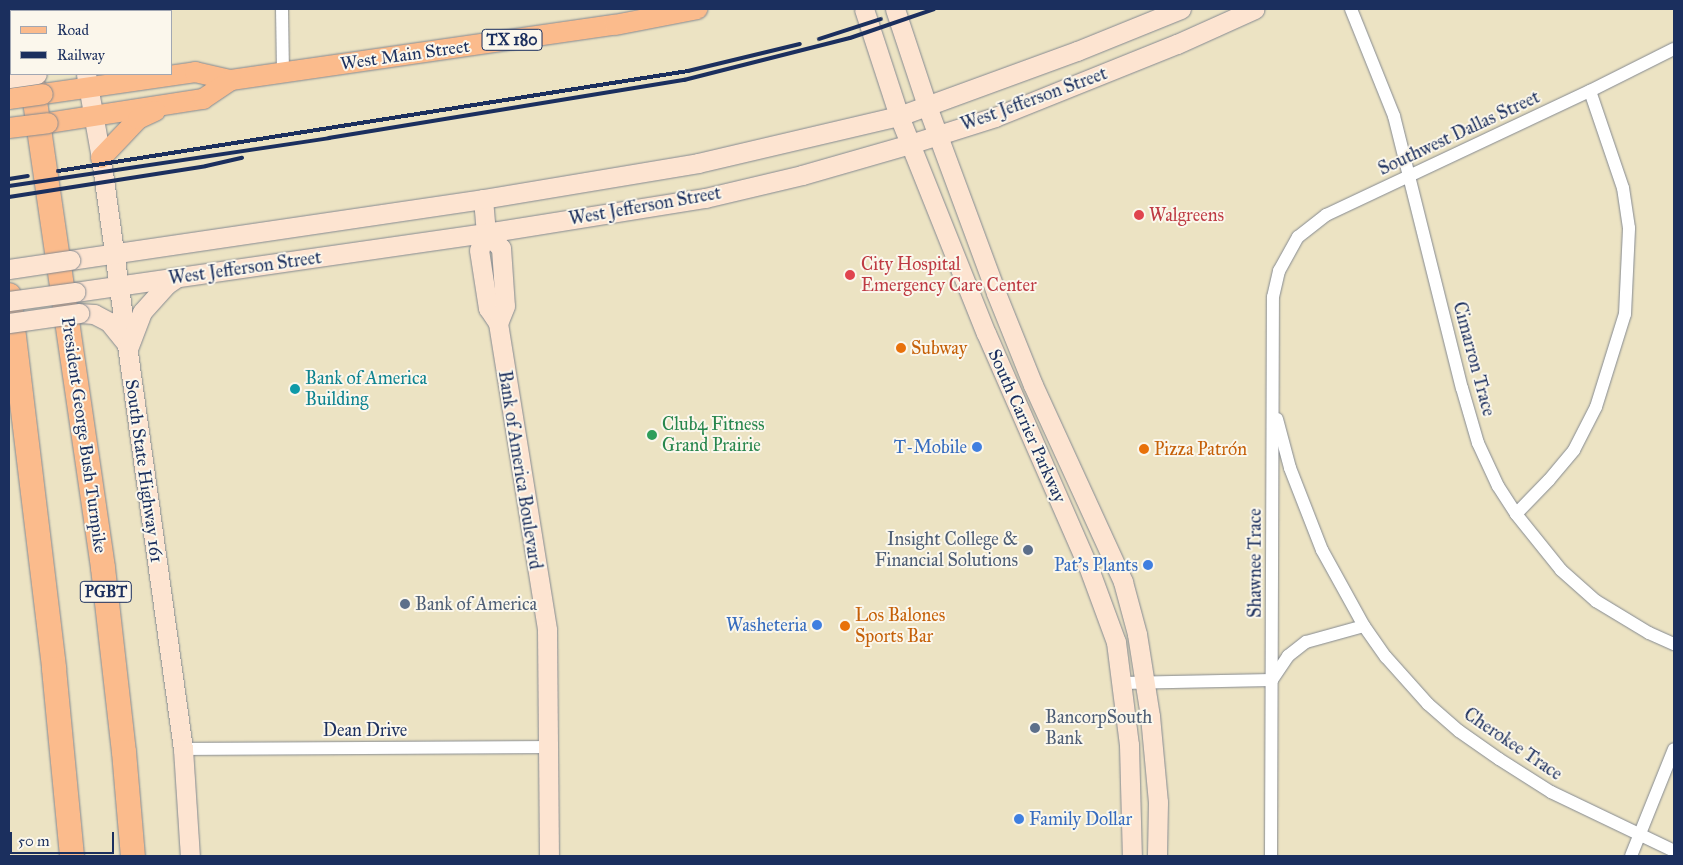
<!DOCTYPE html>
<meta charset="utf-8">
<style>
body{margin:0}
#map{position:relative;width:1683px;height:865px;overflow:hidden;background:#ece3c3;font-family:"IM FELL Great Primer",serif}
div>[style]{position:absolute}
.roads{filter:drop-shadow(0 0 1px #848990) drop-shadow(0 0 1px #848990)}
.street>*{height:12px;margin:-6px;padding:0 6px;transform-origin:6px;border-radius:6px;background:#fff}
.secondary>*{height:19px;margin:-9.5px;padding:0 9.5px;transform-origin:9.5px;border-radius:9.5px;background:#fde4d1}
.primary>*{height:20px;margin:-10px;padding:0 10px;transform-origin:10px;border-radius:10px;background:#fbbb8c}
.highway>*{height:24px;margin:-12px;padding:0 12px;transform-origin:12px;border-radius:12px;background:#fbbb8c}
.rail>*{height:4px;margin:-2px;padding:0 2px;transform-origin:2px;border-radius:2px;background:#1b2f5e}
.bridges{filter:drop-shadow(0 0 1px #848990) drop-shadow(0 0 1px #848990)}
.secondary-bridge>*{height:19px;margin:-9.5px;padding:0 9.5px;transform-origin:9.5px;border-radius:9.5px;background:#fde4d1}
.primary-bridge>*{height:20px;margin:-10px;padding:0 10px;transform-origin:10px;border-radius:10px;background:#fbbb8c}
.dots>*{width:14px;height:14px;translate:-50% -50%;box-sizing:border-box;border:2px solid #fbf7ec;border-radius:50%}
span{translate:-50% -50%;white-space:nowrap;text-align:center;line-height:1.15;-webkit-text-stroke:4px #fbf7ec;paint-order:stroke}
.shield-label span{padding:1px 4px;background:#fbf7ec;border:1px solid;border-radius:4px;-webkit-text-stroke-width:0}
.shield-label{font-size:16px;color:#1b2f5e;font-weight:700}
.street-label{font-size:18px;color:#1b2f5e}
.health-label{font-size:18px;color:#be3a42}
.left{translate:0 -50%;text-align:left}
.food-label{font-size:18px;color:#c56008}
.culture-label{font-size:18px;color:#0d838f}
.leisure-label{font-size:18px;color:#27864d}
.shop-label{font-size:18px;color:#366cbe}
.right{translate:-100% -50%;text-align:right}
.service-label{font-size:18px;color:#4e5e75}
.frame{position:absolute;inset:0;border:10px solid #1b2f5e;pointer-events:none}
.legend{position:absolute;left:10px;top:10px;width:162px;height:65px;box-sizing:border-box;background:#fbf7ec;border:1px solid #a1a7b3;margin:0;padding:6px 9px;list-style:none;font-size:15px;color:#1b2f5e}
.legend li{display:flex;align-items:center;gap:10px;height:25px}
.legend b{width:25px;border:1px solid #a1a7b3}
.scale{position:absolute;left:10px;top:832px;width:104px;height:22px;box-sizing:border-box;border:2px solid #1b2f5e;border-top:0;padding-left:6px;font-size:15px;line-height:18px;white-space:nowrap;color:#1b2f5e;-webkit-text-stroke:4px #fbf7ec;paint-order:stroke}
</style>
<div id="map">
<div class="roads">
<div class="street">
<div style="left:282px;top:9px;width:62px;rotate:89.1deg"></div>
<div style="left:1351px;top:9px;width:115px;rotate:68.1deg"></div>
<div style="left:1394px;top:116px;width:280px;rotate:76deg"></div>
<div style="left:1462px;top:388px;width:57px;rotate:73.8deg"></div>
<div style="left:1478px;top:443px;width:47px;rotate:65.1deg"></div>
<div style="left:1498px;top:486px;width:33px;rotate:57deg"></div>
<div style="left:1516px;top:514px;width:72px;rotate:51.2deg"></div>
<div style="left:1561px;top:570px;width:47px;rotate:41.5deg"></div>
<div style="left:1596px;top:601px;width:62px;rotate:31.1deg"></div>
<div style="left:1649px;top:633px;width:27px;rotate:24deg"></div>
<div style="left:1277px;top:419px;width:51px;rotate:75.1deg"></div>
<div style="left:1290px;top:468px;width:88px;rotate:68.7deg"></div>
<div style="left:1322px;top:550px;width:87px;rotate:61.1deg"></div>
<div style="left:1516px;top:514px;width:47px;rotate:-45.9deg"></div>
<div style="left:1549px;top:480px;width:39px;rotate:-50deg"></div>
<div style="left:1574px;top:450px;width:48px;rotate:-62.9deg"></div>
<div style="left:1596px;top:407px;width:97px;rotate:-72.7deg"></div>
<div style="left:1625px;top:314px;width:86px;rotate:-87.3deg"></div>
<div style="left:1629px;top:228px;width:40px;rotate:-98.5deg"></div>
<div style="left:1623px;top:188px;width:102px;rotate:-108.8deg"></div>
<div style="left:1122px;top:683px;width:150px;rotate:-1.1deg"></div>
<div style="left:1272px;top:680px;width:29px;rotate:-56deg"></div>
<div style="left:1288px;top:656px;width:23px;rotate:-38deg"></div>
<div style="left:1306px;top:642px;width:60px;rotate:-15.4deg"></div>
<div style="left:1364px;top:626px;width:38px;rotate:55deg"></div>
<div style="left:1386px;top:657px;width:63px;rotate:48.2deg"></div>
<div style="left:1428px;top:704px;width:41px;rotate:41.1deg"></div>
<div style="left:1459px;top:731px;width:49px;rotate:35deg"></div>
<div style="left:1499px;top:759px;width:62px;rotate:32.4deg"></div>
<div style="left:1551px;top:792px;width:136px;rotate:25.6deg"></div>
<div style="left:183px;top:749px;width:365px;rotate:-0.3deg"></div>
<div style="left:1271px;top:856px;width:559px;rotate:-89.8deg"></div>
<div style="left:1273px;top:297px;width:27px;rotate:-77deg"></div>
<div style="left:1279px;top:271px;width:39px;rotate:-61deg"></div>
<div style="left:1298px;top:237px;width:36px;rotate:-38deg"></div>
<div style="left:1326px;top:215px;width:292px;rotate:-25.2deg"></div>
<div style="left:1590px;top:91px;width:94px;rotate:-26.6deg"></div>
<div style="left:1631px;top:856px;width:115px;rotate:-68.1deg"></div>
</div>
<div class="secondary">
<div style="left:72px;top:9px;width:2px;rotate:63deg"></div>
<div style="left:864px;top:9px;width:113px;rotate:71.9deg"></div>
<div style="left:899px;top:116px;width:234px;rotate:68.2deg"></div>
<div style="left:986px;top:333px;width:254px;rotate:66.4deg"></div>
<div style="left:1088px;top:566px;width:81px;rotate:69.8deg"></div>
<div style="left:1116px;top:642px;width:104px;rotate:82.8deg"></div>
<div style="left:1129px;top:745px;width:111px;rotate:88.5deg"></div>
<div style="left:895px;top:9px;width:102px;rotate:71.7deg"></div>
<div style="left:927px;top:106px;width:199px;rotate:69.7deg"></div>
<div style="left:996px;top:293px;width:99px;rotate:68.1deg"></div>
<div style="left:1033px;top:385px;width:217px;rotate:65.4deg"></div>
<div style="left:1123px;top:582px;width:54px;rotate:74.9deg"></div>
<div style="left:1137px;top:634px;width:83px;rotate:81deg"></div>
<div style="left:1150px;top:716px;width:86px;rotate:84.7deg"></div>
<div style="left:1158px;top:802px;width:54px;rotate:91.1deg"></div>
<div style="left:86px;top:74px;width:85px;rotate:79.9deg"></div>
<div style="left:101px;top:158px;width:597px;rotate:82.1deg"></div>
<div style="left:183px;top:749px;width:107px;rotate:86.3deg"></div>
<div style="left:483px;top:199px;width:34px;rotate:85deg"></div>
<div style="left:486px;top:233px;width:18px;rotate:112deg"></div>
<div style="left:479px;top:250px;width:59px;rotate:81.2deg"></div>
<div style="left:488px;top:308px;width:18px;rotate:56deg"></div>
<div style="left:498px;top:323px;width:311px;rotate:80.9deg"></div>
<div style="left:547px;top:630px;width:226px;rotate:89.5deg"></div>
<div style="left:486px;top:233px;width:21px;rotate:45deg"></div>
<div style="left:501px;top:248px;width:58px;rotate:86.1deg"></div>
<div style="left:505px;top:306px;width:18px;rotate:112deg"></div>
<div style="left:70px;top:260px;width:417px;rotate:-8.4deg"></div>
<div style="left:483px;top:199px;width:218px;rotate:-9.5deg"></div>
<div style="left:698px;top:163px;width:206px;rotate:-13.2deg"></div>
<div style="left:899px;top:116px;width:189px;rotate:-20.1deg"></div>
<div style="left:1077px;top:51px;width:112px;rotate:-22deg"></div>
<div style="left:75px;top:292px;width:415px;rotate:-8.2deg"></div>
<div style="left:486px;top:233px;width:222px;rotate:-9.1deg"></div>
<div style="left:705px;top:198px;width:100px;rotate:-13.3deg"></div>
<div style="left:802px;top:175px;width:112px;rotate:-16deg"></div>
<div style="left:910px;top:144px;width:89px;rotate:-17.6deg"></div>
<div style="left:995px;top:117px;width:196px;rotate:-21.9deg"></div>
<div style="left:1177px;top:44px;width:85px;rotate:-24.2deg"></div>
<div style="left:79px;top:313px;width:15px;rotate:4deg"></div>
<div style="left:94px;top:314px;width:17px;rotate:28deg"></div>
<div style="left:109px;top:322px;width:27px;rotate:51deg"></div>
<div style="left:129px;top:346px;width:36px;rotate:-69deg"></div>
<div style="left:142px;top:312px;width:36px;rotate:-48deg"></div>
<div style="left:166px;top:285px;width:12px;rotate:-35deg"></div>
</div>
<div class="primary">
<div style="left:43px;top:94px;width:154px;rotate:-8.2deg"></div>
<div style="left:195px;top:72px;width:37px;rotate:13deg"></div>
<div style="left:231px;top:80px;width:388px;rotate:-8.2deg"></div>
<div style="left:615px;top:25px;width:84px;rotate:-11deg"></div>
<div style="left:48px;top:123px;width:157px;rotate:-8.8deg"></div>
<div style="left:203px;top:99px;width:34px;rotate:-34deg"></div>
<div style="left:101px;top:158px;width:54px;rotate:-46.5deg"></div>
<div style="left:138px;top:119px;width:19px;rotate:-25deg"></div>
</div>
<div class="highway">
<div style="left:16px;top:9px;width:2px;rotate:63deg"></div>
<div style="left:31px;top:74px;width:499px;rotate:81.7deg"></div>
<div style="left:103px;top:568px;width:185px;rotate:83.5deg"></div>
<div style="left:124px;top:752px;width:104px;rotate:85.1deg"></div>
<div style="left:9px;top:295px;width:377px;rotate:83.1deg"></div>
<div style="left:54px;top:669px;width:188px;rotate:84.5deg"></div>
</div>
</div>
<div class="rail">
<div style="left:819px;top:39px;width:65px;rotate:-17.9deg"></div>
<div style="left:58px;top:171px;width:638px;rotate:-9.02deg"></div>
<div style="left:688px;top:71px;width:115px;rotate:-13.6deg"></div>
<div style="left:9px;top:179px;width:19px;rotate:-9deg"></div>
<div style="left:9px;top:186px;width:324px;rotate:-8.5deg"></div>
<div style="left:329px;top:138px;width:360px;rotate:-9.3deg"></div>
<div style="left:684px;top:80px;width:171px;rotate:-14.2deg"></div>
<div style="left:850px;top:38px;width:89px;rotate:-19deg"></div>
<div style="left:9px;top:197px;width:199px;rotate:-8.9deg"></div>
<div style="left:206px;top:166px;width:37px;rotate:-13deg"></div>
</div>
<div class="bridges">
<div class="secondary-bridge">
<div style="left:9px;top:78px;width:28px;rotate:-8deg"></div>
<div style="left:9px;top:269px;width:62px;rotate:-8.4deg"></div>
<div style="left:9px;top:301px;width:67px;rotate:-7.8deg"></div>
<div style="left:9px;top:323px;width:71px;rotate:-8.1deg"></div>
</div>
<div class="primary-bridge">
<div style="left:9px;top:99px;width:34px;rotate:-8deg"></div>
<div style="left:9px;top:128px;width:39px;rotate:-7deg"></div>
</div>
</div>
<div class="dots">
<div style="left:1139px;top:215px;background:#e0444e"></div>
<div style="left:850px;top:275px;background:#e0444e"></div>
<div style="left:901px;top:348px;background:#e8710a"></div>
<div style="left:295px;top:389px;background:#0f9aa8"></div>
<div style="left:652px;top:435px;background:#2e9e5b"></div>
<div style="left:977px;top:447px;background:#3f7fe0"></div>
<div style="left:1144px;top:449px;background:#e8710a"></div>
<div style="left:1028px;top:550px;background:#5c6f8a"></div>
<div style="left:1148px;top:565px;background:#3f7fe0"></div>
<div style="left:405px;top:604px;background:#5c6f8a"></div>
<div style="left:817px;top:625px;background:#3f7fe0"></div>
<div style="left:845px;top:626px;background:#e8710a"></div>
<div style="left:1035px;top:728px;background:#5c6f8a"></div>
<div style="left:1019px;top:819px;background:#3f7fe0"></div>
</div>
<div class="shield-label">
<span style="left:512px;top:40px">TX 180</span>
<span style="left:106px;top:592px">PGBT</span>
</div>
<div class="street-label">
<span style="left:405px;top:55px;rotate:-8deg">West Main Street</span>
<span style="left:1034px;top:99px;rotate:-20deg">West Jefferson Street</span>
<span style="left:1459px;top:133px;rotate:-25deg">Southwest Dallas Street</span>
<span style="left:645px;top:206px;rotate:-10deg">West Jefferson Street</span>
<span style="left:245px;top:268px;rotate:-8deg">West Jefferson Street</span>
<span style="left:1474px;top:359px;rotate:75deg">Cimarron Trace</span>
<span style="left:1027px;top:426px;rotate:66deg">South Carrier Parkway</span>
<span style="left:84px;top:435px;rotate:82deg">President George Bush Turnpike</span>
<span style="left:520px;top:470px;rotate:81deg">Bank of America Boulevard</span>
<span style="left:144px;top:471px;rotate:82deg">South State Highway 161</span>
<span style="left:1255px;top:563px;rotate:-90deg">Shawnee Trace</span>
<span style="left:365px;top:730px">Dean Drive</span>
<span style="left:1513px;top:744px;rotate:34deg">Cherokee Trace</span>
</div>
<div class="health-label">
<span class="left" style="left:1149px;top:215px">Walgreens</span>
<span class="left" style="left:861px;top:275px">City Hospital<br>Emergency Care Center</span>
</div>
<div class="food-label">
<span class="left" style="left:911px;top:348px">Subway</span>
<span class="left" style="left:1154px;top:449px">Pizza Patrón</span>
<span class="left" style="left:855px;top:626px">Los Balones<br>Sports Bar</span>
</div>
<div class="culture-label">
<span class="left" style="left:305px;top:389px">Bank of America<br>Building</span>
</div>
<div class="leisure-label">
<span class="left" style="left:662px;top:435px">Club4 Fitness<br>Grand Prairie</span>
</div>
<div class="shop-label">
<span class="right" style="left:967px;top:447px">T-Mobile</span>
<span class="right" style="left:1138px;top:565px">Pat's Plants</span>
<span class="right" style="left:807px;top:625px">Washeteria</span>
<span class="left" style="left:1029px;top:819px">Family Dollar</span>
</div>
<div class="service-label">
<span class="right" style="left:1018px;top:550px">Insight College &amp;<br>Financial Solutions</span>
<span class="left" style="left:415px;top:604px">Bank of America</span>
<span class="left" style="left:1045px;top:728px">BancorpSouth<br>Bank</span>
</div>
<div class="frame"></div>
<ul class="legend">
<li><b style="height:6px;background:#fbbb8c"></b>Road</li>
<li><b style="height:6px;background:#1b2f5e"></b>Railway</li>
</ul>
<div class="scale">50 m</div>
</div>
